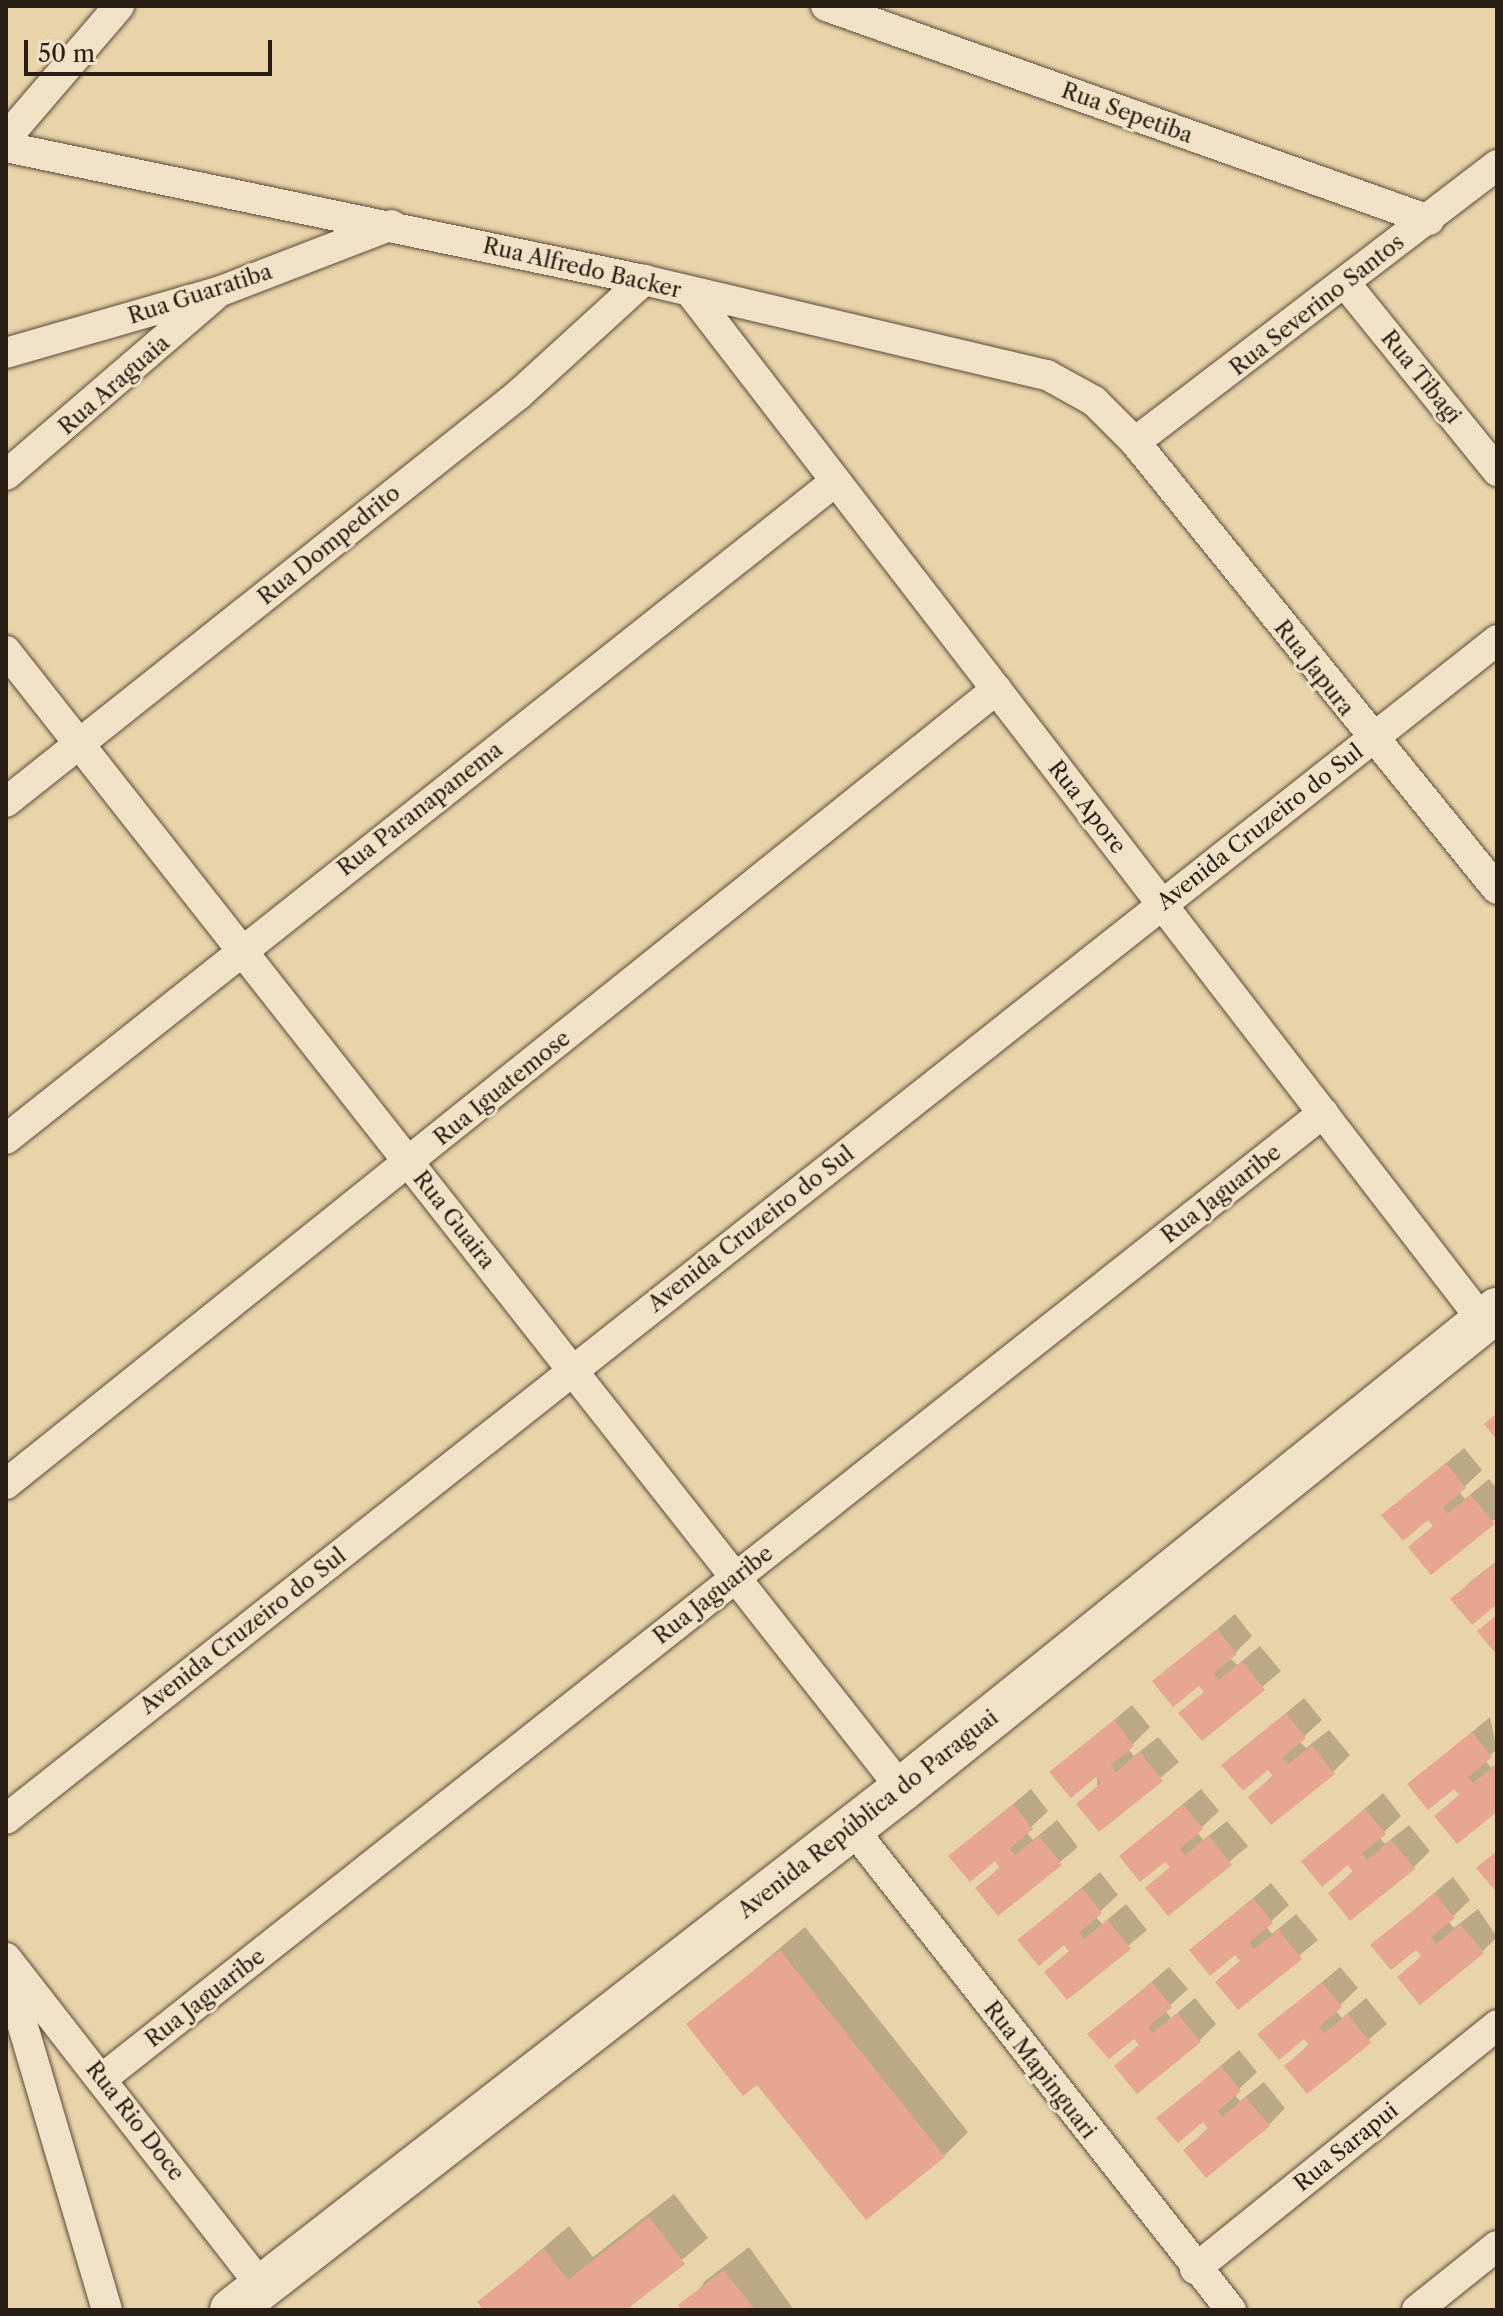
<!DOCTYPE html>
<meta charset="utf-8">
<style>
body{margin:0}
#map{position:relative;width:1503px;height:2316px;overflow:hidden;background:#e9d3a9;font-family:"Libre Caslon Text",serif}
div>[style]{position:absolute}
.shadow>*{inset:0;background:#0003}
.building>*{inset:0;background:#e6a692}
.roads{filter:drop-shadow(0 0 2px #584b38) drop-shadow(0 0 2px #584b38)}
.street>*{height:30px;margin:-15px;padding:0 15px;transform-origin:15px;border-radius:15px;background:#f1e2c7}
.secondary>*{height:44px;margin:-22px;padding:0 22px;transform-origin:22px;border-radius:22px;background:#f1e2c7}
span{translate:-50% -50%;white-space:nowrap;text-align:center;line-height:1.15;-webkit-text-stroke:6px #f1e2c7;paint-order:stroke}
.street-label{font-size:22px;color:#281e13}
.frame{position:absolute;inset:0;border:8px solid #281e13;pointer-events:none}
.scale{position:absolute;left:24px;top:40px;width:248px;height:36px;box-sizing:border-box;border:4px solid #281e13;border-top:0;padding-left:10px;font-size:24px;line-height:28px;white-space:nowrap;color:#281e13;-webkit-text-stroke:6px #f1e2c7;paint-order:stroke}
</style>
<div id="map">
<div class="shadow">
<div style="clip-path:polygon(1464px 1448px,1482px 1470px,1459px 1492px,1465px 1499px,1489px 1479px,1497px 1489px,1497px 1519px,1411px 1547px,1434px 1525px,1428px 1517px,1384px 1515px)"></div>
<div style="clip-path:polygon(1497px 1561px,1497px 1601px,1453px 1599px,1470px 1582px)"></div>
<div style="clip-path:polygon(1235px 1614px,1252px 1636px,1230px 1658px,1237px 1665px,1260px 1646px,1281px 1671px,1202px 1738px,1181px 1713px,1205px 1691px,1199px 1684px,1155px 1681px)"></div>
<div style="clip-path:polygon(1304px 1698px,1322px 1720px,1299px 1741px,1306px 1748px,1329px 1730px,1350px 1755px,1333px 1772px,1250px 1797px,1274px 1774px,1268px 1768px,1224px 1765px)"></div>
<div style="clip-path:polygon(1132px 1705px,1150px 1727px,1128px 1749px,1134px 1756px,1158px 1737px,1179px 1762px,1099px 1830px,1097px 1775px,1052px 1772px)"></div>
<div style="clip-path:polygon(1490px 1717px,1497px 1749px,1485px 1760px,1491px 1768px,1497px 1763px,1497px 1809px,1436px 1816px,1460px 1794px,1454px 1786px,1410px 1784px)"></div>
<div style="clip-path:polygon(1031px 1789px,1048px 1811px,1026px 1832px,1033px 1840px,1057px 1820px,1078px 1847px,998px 1913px,978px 1888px,1001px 1866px,995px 1858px,951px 1856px)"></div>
<div style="clip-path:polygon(1201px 1789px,1219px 1811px,1197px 1832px,1203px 1840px,1227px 1821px,1248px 1846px,1168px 1913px,1172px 1866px,1165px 1859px,1121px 1856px)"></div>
<div style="clip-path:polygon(1383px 1793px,1401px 1816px,1379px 1837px,1385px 1844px,1409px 1825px,1430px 1851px,1413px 1868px,1330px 1893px,1354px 1870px,1348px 1863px,1304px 1861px)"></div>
<div style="clip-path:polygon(1100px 1872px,1118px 1895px,1095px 1916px,1102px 1924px,1126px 1904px,1147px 1930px,1067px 1997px,1047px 1972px,1070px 1950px,1064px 1942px,1020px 1940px)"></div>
<div style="clip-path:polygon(1453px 1877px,1470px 1900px,1448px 1921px,1454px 1928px,1478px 1909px,1497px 1937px,1482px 1952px,1400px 1977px,1423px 1954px,1417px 1947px,1373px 1945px)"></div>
<div style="clip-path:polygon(1271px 1883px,1289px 1905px,1266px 1926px,1272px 1934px,1296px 1914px,1318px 1940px,1238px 2007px,1218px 1982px,1241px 1960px,1235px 1952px,1191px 1950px)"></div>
<div style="clip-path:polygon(805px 1927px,968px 2132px,944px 2156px,758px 2082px,689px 2025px)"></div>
<div style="clip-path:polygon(1169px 1967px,1188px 1989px,1165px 2010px,1171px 2018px,1195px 1998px,1216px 2024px,1199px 2041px,1116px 2066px,1140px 2044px,1134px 2036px,1090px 2034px)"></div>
<div style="clip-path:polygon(1340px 1967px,1358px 1988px,1335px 2010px,1342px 2018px,1366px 1998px,1387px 2024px,1308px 2091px,1287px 2066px,1310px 2043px,1304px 2036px,1260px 2034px)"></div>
<div style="clip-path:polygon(1239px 2050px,1257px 2072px,1234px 2094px,1240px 2101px,1264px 2082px,1285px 2108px,1269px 2125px,1186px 2150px,1209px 2127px,1203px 2120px,1159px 2118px)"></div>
<div style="clip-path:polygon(674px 2194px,708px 2238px,622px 2310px,486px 2310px,480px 2302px,569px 2226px,593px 2257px)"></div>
<div style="clip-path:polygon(749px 2247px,794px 2310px,684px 2310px,705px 2281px)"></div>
</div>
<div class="building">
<div style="clip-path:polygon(1497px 1413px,1497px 1440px,1484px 1424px)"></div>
<div style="clip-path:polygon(1446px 1463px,1466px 1488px,1443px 1508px,1447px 1514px,1471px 1495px,1495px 1524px,1431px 1575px,1408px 1547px,1433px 1526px,1428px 1520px,1403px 1541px,1381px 1515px)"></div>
<div style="clip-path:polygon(1497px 1562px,1497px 1604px,1472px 1625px,1450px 1599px)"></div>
<div style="clip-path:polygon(1497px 1615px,1497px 1655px,1477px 1631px)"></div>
<div style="clip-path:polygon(1217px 1629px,1237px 1654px,1213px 1674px,1219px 1680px,1242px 1661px,1265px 1690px,1202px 1741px,1178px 1713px,1204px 1692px,1199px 1686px,1173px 1707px,1152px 1681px)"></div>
<div style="clip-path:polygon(1286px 1713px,1306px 1738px,1282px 1758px,1288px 1764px,1312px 1745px,1335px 1774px,1271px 1825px,1248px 1797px,1273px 1776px,1268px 1770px,1243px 1791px,1221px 1765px)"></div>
<div style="clip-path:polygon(1114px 1720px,1134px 1746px,1111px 1765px,1116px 1772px,1140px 1752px,1163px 1781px,1099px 1832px,1076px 1804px,1101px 1783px,1096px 1777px,1071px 1798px,1049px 1772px)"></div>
<div style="clip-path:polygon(1472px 1732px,1492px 1757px,1468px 1777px,1473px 1783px,1497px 1764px,1497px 1812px,1457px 1844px,1434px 1816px,1459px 1795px,1454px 1789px,1428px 1810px,1407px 1784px)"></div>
<div style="clip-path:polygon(1013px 1804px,1033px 1829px,1010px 1849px,1015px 1855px,1039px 1836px,1062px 1865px,998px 1916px,975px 1888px,1000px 1868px,995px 1861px,970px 1882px,948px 1856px)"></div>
<div style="clip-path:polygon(1183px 1804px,1203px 1829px,1180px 1849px,1185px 1855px,1209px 1836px,1232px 1865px,1168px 1916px,1145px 1888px,1170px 1867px,1165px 1862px,1140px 1882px,1119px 1856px)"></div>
<div style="clip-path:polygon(1365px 1809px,1386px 1834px,1362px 1853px,1367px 1860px,1391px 1840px,1415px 1869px,1350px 1921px,1328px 1893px,1353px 1872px,1348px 1865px,1322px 1887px,1301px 1861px)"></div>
<div style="clip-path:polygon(1497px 1851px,1497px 1893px,1476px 1868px)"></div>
<div style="clip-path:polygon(1082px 1888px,1102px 1913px,1079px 1933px,1084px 1939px,1108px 1920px,1131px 1949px,1067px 2000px,1044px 1972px,1069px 1951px,1064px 1945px,1039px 1966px,1017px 1940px)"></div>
<div style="clip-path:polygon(1435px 1893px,1455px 1918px,1431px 1937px,1436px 1944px,1460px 1924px,1484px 1953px,1420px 2005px,1397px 1977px,1422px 1956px,1416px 1950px,1391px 1970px,1370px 1945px)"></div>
<div style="clip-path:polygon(1253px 1898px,1273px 1923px,1249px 1943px,1254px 1949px,1279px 1930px,1302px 1959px,1238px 2010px,1215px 1982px,1240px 1961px,1235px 1955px,1210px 1976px,1189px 1950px)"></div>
<div style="clip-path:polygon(780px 1950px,945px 2157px,866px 2220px,757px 2085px,743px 2096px,686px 2024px)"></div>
<div style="clip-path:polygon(1152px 1982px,1172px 2007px,1148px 2027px,1153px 2033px,1177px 2013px,1201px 2042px,1137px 2094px,1114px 2066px,1139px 2045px,1134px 2039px,1109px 2059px,1087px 2034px)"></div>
<div style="clip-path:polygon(1322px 1982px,1342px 2007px,1319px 2027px,1324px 2033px,1348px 2014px,1371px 2043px,1307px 2094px,1284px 2066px,1309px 2045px,1304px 2039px,1279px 2060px,1257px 2034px)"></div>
<div style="clip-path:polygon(1221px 2066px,1241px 2091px,1218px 2111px,1222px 2117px,1246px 2097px,1270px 2126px,1206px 2178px,1183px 2150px,1208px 2129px,1203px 2122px,1178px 2143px,1156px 2118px)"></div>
<div style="clip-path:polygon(649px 2217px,685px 2264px,626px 2310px,484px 2310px,477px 2302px,544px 2249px,568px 2280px)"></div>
<div style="clip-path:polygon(724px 2270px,755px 2310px,682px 2310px,678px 2305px)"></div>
</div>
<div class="roads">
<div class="street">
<div style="left:826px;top:6px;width:640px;rotate:19.54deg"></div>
<div style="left:6px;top:138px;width:174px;rotate:-49.4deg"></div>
<div style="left:6px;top:147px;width:652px;rotate:11.78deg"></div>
<div style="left:644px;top:280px;width:414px;rotate:13.3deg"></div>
<div style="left:1047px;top:375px;width:54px;rotate:29deg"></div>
<div style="left:1094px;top:401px;width:58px;rotate:45deg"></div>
<div style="left:1135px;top:442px;width:575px;rotate:51deg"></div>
<div style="left:1345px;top:283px;width:242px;rotate:51deg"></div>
<div style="left:691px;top:293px;width:1298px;rotate:52.39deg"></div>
<div style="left:6px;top:353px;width:221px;rotate:-16.1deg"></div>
<div style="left:218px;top:292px;width:186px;rotate:-21.1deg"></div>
<div style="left:1135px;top:442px;width:456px;rotate:-37.4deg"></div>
<div style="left:6px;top:475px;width:274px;rotate:-40.7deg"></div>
<div style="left:6px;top:651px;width:1448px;rotate:51.79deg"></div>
<div style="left:6px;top:802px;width:654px;rotate:-38.48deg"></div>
<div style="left:518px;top:395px;width:171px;rotate:-42.4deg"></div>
<div style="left:6px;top:1139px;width:1059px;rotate:-38.41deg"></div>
<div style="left:6px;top:1484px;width:1270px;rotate:-38.74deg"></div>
<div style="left:6px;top:1819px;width:1901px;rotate:-38.33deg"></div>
<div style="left:852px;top:1828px;width:613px;rotate:51.82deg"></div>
<div style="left:6px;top:1958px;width:417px;rotate:52.1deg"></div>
<div style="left:6px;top:1969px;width:356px;rotate:73.5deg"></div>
<div style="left:103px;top:2078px;width:1556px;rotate:-38.34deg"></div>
<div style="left:1195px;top:2269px;width:388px;rotate:-38.9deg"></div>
<div style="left:1417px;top:2310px;width:102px;rotate:-38.7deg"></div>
</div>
<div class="secondary">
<div style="left:232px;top:2310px;width:849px;rotate:-37.87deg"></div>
<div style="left:902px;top:1789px;width:764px;rotate:-38.84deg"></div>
</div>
</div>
<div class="street-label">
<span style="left:1127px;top:113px;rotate:20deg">Rua Sepetiba</span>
<span style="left:582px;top:268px;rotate:13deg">Rua Alfredo Backer</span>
<span style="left:200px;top:294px;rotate:-18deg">Rua Guaratiba</span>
<span style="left:1317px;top:305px;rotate:-38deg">Rua Severino Santos</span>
<span style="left:1421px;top:377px;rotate:51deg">Rua Tibagi</span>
<span style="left:114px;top:385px;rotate:-41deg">Rua Araguaia</span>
<span style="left:329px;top:545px;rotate:-39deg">Rua Dompedrito</span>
<span style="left:1314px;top:668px;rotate:52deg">Rua Japura</span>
<span style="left:1087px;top:807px;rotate:52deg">Rua Apore</span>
<span style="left:420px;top:809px;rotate:-38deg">Rua Paranapanema</span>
<span style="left:1260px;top:827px;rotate:-38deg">Avenida Cruzeiro do Sul</span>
<span style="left:502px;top:1088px;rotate:-39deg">Rua Iguatemose</span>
<span style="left:1221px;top:1194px;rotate:-38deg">Rua Jaguaribe</span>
<span style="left:454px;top:1220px;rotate:52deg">Rua Guaira</span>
<span style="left:751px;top:1229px;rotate:-38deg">Avenida Cruzeiro do Sul</span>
<span style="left:713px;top:1595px;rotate:-38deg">Rua Jaguaribe</span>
<span style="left:243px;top:1631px;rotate:-38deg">Avenida Cruzeiro do Sul</span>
<span style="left:868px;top:1814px;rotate:-38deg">Avenida República do Paraguai</span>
<span style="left:205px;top:1998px;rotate:-38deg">Rua Jaguaribe</span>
<span style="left:1040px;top:2070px;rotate:52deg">Rua Mapinguari</span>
<span style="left:135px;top:2121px;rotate:52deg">Rua Rio Doce</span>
<span style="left:1346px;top:2147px;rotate:-39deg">Rua Sarapui</span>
</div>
<div class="frame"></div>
<div class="scale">50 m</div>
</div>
